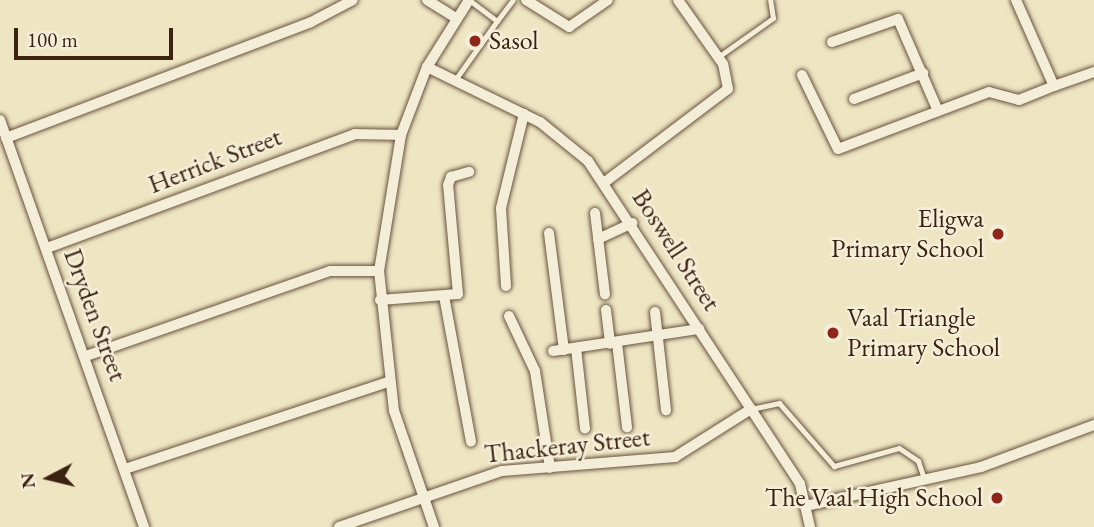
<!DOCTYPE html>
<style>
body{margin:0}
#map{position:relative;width:1094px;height:527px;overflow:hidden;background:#eee5c3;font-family:"EB Garamond",serif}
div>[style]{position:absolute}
.roads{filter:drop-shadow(0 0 2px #68533e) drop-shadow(0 0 2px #68533e)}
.service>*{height:5px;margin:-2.5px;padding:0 2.5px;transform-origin:2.5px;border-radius:2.5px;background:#f4eed8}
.minor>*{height:10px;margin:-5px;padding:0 5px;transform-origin:5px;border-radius:5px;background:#f4eed8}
.dots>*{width:19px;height:19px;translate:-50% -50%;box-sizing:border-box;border:4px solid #f4eed8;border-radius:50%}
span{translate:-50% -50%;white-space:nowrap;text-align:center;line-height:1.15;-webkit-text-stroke:5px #f4eed8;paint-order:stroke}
.poi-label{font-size:26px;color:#3c2211}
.left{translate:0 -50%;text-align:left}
.right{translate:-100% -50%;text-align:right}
.street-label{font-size:26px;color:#3c2211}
.north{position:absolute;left:14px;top:443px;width:70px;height:70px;-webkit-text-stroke:5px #f4eed8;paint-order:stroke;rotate:263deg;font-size:19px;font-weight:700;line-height:28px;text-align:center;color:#3c2211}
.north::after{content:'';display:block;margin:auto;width:24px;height:32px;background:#3c2211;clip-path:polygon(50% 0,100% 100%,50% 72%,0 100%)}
.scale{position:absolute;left:14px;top:28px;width:159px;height:32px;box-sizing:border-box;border:4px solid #3c2211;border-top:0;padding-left:9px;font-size:21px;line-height:24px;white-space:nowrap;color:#3c2211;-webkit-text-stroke:5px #f4eed8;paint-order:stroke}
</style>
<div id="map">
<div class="roads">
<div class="service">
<div style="left:497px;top:21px;width:26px;rotate:-53deg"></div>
<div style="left:718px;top:57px;width:67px;rotate:-35.3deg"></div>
<div style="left:773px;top:18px;width:18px;rotate:-99deg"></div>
<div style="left:455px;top:80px;width:72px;rotate:-54.6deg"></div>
<div style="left:497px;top:21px;width:35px;rotate:-143deg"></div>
<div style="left:751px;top:409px;width:29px;rotate:-12deg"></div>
<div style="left:779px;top:403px;width:84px;rotate:48.9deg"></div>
<div style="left:834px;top:466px;width:67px;rotate:-15.5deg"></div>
<div style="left:899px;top:448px;width:23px;rotate:34deg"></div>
<div style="left:918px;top:461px;width:18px;rotate:71deg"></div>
</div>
<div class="minor">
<div style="left:427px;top:0;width:34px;rotate:32deg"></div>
<div style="left:526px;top:0;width:51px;rotate:32.1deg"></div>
<div style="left:569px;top:27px;width:47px;rotate:-34.7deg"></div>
<div style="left:1016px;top:0;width:94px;rotate:66.2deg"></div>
<div style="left:1054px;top:86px;width:42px;rotate:-19.3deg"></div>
<div style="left:832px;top:42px;width:70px;rotate:-19.2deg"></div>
<div style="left:898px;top:19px;width:100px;rotate:66.5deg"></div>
<div style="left:427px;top:67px;width:126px;rotate:26deg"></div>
<div style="left:540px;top:122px;width:62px;rotate:39.1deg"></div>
<div style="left:588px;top:161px;width:386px;rotate:56.7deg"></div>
<div style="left:800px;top:484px;width:44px;rotate:76.9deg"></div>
<div style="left:802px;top:75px;width:82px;rotate:64.1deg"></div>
<div style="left:838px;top:149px;width:161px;rotate:-20.7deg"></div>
<div style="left:989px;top:92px;width:31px;rotate:15deg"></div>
<div style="left:1019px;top:100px;width:38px;rotate:-22deg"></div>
<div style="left:854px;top:99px;width:74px;rotate:-20.6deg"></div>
<div style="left:0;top:120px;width:432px;rotate:70.5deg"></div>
<div style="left:6px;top:138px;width:326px;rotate:-20.8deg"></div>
<div style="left:311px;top:22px;width:47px;rotate:-27.6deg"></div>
<div style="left:605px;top:182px;width:154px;rotate:-37.1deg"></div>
<div style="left:728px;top:89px;width:25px;rotate:-101deg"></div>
<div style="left:723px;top:64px;width:78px;rotate:-125.1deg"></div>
<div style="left:595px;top:213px;width:82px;rotate:83deg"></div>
<div style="left:549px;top:233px;width:118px;rotate:82.7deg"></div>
<div style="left:598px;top:239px;width:38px;rotate:-25deg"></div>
<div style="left:47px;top:248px;width:328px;rotate:-20.3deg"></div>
<div style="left:355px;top:134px;width:46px;rotate:1.2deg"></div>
<div style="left:506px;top:286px;width:78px;rotate:-93.7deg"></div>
<div style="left:501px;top:208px;width:97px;rotate:-76.3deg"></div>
<div style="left:444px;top:296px;width:148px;rotate:79.5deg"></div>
<div style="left:380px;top:300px;width:78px;rotate:-4.4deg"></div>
<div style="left:458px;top:294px;width:109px;rotate:-95.2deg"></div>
<div style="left:448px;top:185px;width:9px;rotate:-69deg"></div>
<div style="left:451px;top:177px;width:19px;rotate:-16deg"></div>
<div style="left:606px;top:310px;width:34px;rotate:83deg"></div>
<div style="left:655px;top:312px;width:99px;rotate:83.6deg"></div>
<div style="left:509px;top:316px;width:61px;rotate:64.7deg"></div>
<div style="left:535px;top:371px;width:98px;rotate:81.2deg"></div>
<div style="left:617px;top:343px;width:85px;rotate:83.2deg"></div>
<div style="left:576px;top:348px;width:81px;rotate:83.6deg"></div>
<div style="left:553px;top:351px;width:148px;rotate:-8.6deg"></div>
<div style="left:86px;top:356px;width:258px;rotate:-19.2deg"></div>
<div style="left:330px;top:271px;width:49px"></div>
<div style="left:125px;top:469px;width:277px;rotate:-18.3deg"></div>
<div style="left:810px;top:505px;width:175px;rotate:-12.5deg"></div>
<div style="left:981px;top:467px;width:121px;rotate:-20.4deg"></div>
<div style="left:339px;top:527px;width:172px;rotate:-19deg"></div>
<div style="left:502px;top:471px;width:174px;rotate:-4.6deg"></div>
<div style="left:675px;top:457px;width:90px;rotate:-32.3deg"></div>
<div style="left:434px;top:527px;width:123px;rotate:-109deg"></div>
<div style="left:394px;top:411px;width:141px;rotate:-96.1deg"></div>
<div style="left:379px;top:271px;width:138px;rotate:-80.8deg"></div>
<div style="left:401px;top:135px;width:73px;rotate:-69.1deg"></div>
<div style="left:427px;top:67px;width:79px;rotate:-57.9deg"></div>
</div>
</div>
<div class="dots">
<div style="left:475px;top:41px;background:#8f2418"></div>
<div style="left:998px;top:234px;background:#8f2418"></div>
<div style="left:833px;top:333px;background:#8f2418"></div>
<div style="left:997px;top:498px;background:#8f2418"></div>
</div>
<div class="poi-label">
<span class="left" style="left:489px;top:41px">Sasol</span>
<span class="right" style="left:984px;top:234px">Eligwa<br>Primary School</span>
<span class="left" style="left:847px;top:333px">Vaal Triangle<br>Primary School</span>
<span class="right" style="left:983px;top:498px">The Vaal High School</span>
</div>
<div class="street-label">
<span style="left:215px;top:161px;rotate:-21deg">Herrick Street</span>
<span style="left:676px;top:250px;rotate:57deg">Boswell Street</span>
<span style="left:95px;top:315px;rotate:70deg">Dryden Street</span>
<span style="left:567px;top:446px;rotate:-6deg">Thackeray Street</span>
</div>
<div class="north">N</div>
<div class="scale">100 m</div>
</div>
